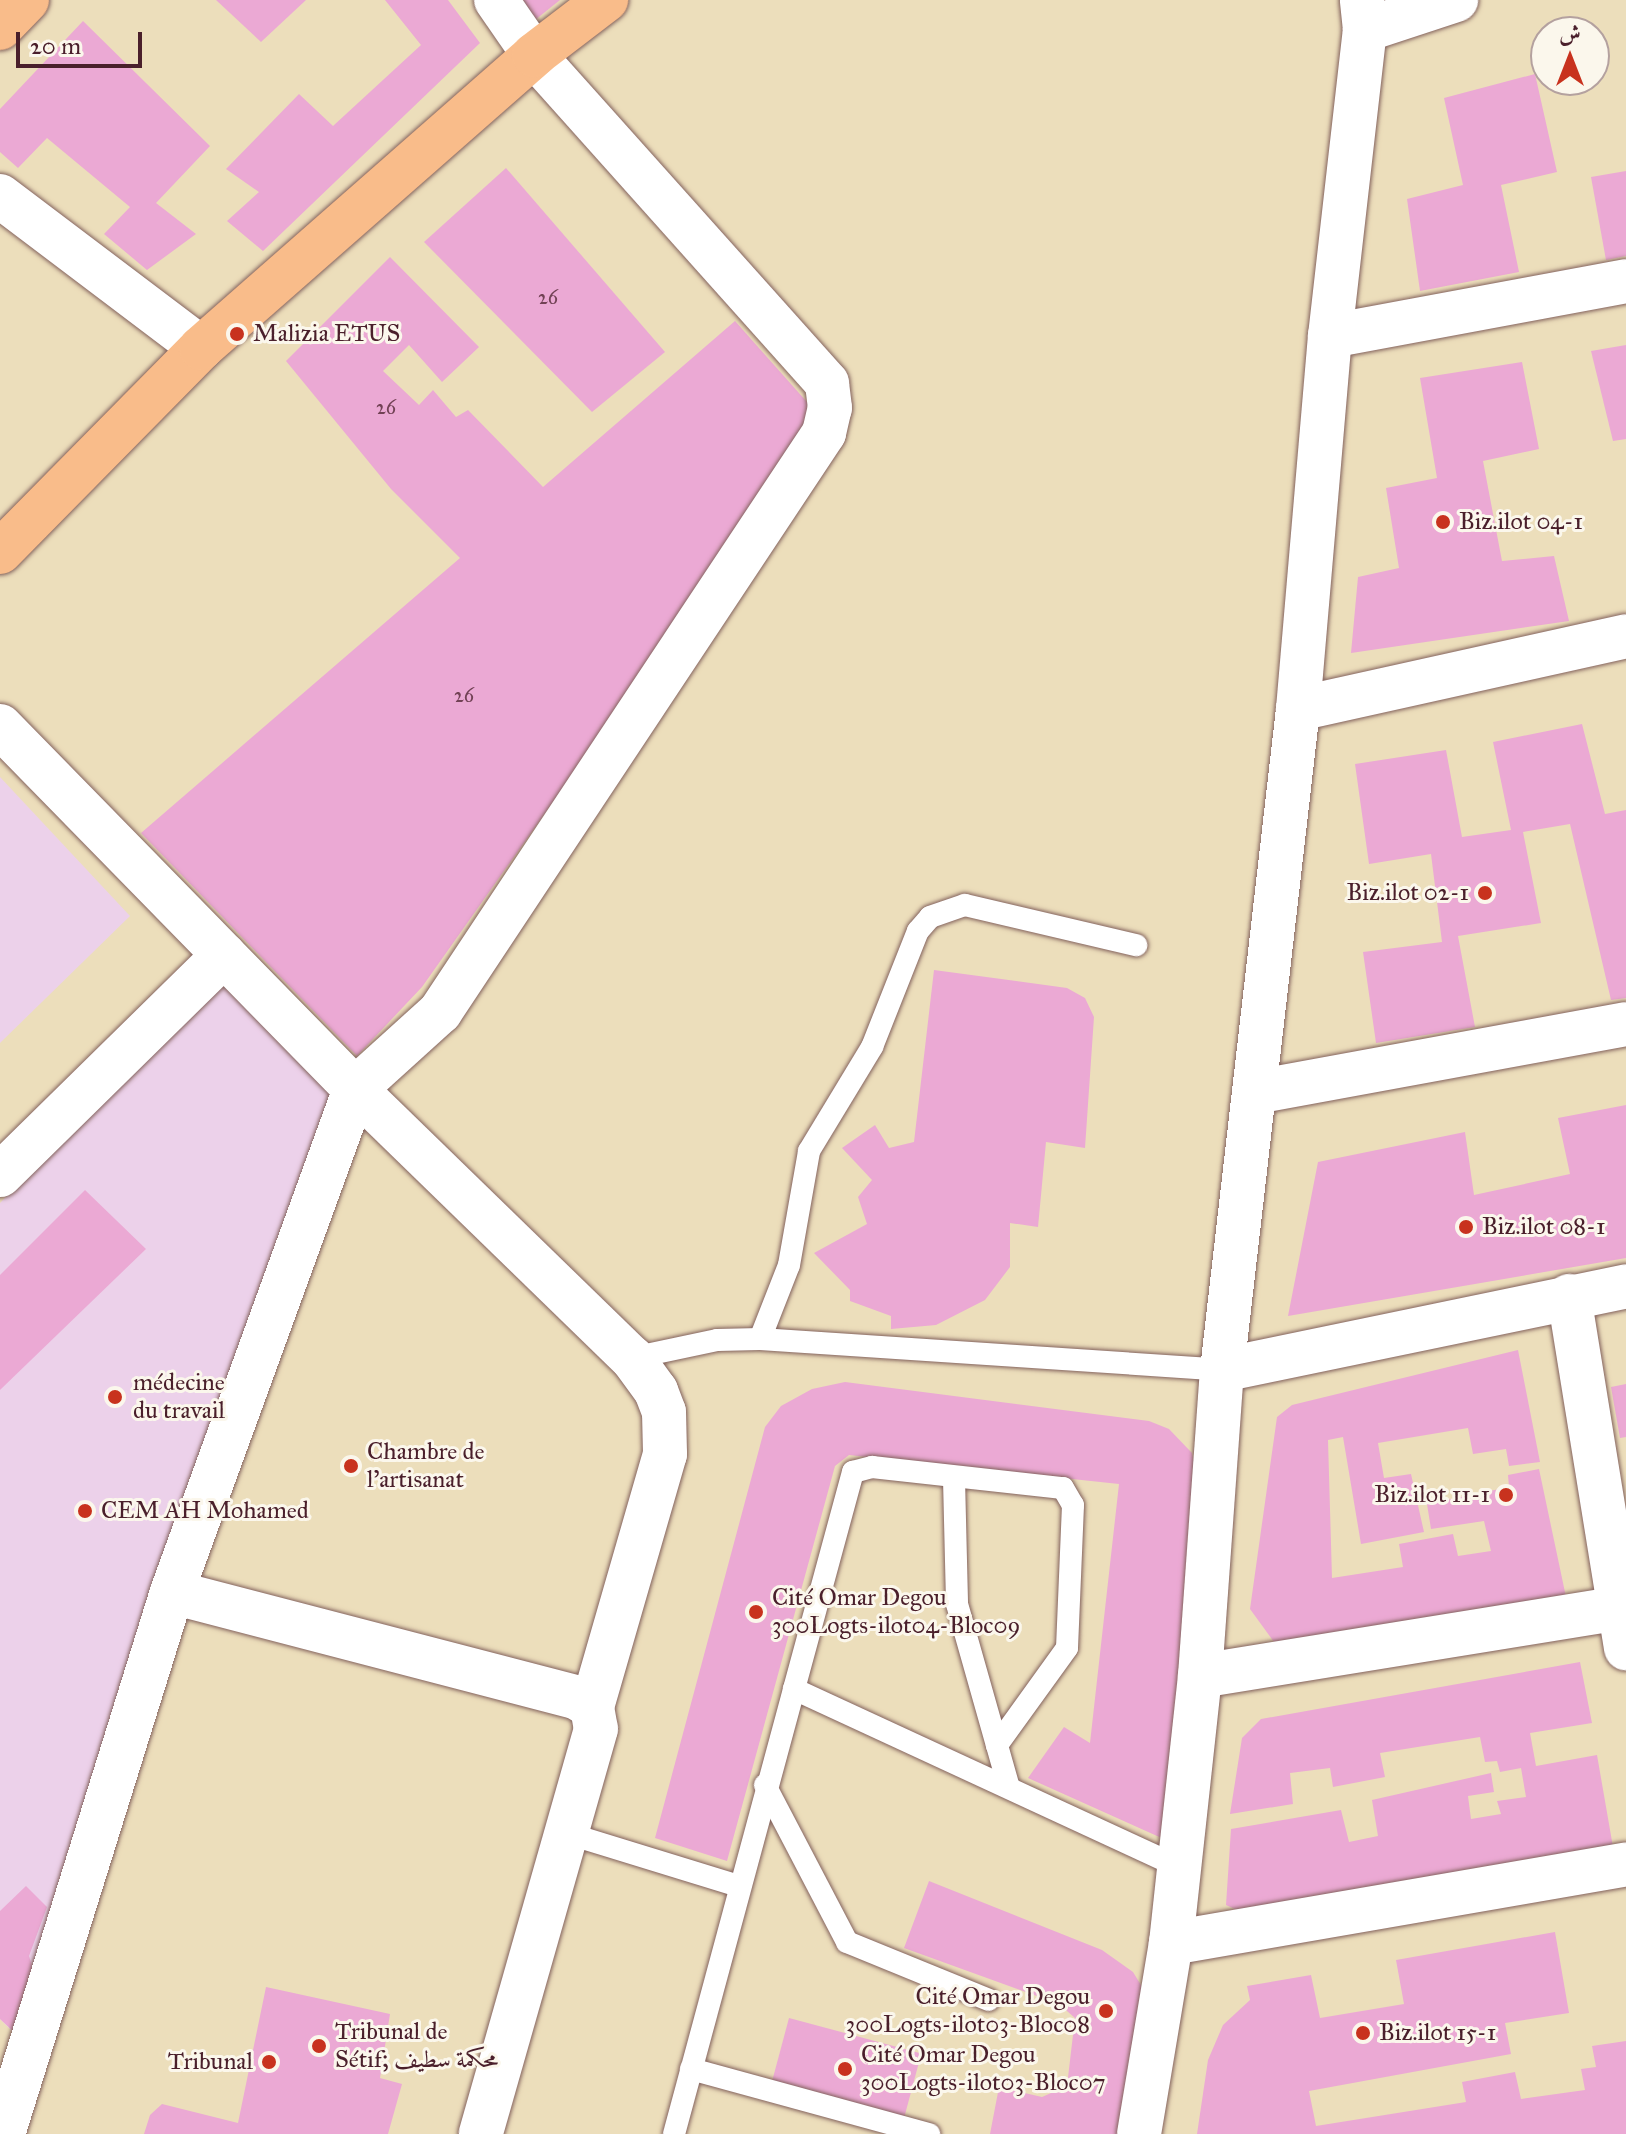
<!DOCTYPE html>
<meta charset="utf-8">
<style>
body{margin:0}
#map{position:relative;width:1626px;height:2134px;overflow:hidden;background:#ecdebb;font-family:"IM FELL Great Primer",Amiri,serif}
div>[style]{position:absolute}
.built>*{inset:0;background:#ecd1ea}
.building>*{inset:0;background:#eba9d4;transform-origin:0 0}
.roads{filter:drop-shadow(0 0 2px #83625d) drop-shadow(0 0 2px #83625d)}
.service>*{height:22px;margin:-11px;padding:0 11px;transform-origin:11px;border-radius:11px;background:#fff}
.minor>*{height:44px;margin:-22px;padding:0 22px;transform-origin:22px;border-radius:22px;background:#fff}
.primary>*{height:44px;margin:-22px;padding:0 22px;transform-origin:22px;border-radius:22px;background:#f9bc8a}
.dots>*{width:22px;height:22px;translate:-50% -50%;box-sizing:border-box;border:4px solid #fbf7ec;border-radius:50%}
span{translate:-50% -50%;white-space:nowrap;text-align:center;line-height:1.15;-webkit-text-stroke:6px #fbf7ec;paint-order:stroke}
.number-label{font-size:20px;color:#724255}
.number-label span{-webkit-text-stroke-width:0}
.poi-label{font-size:24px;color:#4a1f2b}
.left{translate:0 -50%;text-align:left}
.right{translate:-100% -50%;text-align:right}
.north{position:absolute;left:1530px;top:16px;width:80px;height:80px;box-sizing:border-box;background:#fbf7ec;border:2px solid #b4a19f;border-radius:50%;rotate:0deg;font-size:22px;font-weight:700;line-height:32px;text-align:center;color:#4a1f2b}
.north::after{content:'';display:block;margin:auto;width:28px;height:36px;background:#c8321e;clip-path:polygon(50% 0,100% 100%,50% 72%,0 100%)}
.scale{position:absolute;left:16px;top:32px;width:126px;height:36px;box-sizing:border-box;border:4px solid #4a1f2b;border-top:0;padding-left:10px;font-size:24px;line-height:28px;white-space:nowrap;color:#4a1f2b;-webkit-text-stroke:6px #fbf7ec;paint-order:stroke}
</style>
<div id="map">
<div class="built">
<div style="clip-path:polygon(0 777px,130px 916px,0 1043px)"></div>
<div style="clip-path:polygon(224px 973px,342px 1092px,20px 2039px,0 2019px,0 1203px)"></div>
</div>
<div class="building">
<div style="clip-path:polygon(216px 0,306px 0,261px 42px)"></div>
<div style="clip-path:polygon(385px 0,448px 0,480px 43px,263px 251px,227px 221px,259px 192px,226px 169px,299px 94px,333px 126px,421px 45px)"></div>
<div style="clip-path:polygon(523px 0,560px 0,535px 20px)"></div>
<div style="clip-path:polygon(83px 21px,210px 146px,156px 203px,196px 234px,147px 270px,104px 234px,130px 207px,47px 138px,18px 168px,0 152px,0 109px)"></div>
<div style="clip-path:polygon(1535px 74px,1557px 172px,1501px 185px,1519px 272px,1420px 291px,1407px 199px,1463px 185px,1444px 98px)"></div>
<div style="clip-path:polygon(506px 168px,665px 352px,592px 412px,424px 242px)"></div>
<div style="clip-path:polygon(1626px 171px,1626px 256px,1606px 260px,1591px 177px)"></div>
<div style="clip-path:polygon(390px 257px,479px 347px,442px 382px,409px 345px,383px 371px,419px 405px,433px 390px,456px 417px,468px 410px,543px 487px,735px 321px,823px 420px,422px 987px,357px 1056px,141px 833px,460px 558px,391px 489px,286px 361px)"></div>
<div style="clip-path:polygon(1626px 345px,1626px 439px,1613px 441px,1591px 351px)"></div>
<div style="clip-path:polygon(1522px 362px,1539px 449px,1483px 461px,1502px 561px,1554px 556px,1569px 621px,1351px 653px,1358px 577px,1399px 568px,1386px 488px,1437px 478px,1420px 378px)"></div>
<div style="clip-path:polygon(1582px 724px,1605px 814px,1626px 810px,1626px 998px,1611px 1000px,1570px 824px,1523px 832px,1541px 923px,1458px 936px,1475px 1027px,1376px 1043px,1363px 952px,1442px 942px,1431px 854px,1369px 864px,1355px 764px,1446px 750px,1462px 837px,1511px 830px,1493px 742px)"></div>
<div style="clip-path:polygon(934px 970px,1067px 988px,1085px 998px,1094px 1017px,1085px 1148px,1046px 1142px,1038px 1227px,1010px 1223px,1010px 1267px,985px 1300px,936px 1325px,891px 1329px,891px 1316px,850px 1301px,850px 1290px,814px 1253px,867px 1224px,858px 1197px,872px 1180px,842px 1148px,875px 1125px,889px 1148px,914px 1142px)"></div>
<div style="clip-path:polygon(1626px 1105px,1626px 1258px,1288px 1316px,1318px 1162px,1465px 1132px,1474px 1195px,1570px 1174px,1558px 1118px)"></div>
<div style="clip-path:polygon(85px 1190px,146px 1249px,0 1390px,0 1275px)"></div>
<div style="clip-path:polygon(1518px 1350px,1540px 1462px,1509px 1466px,1506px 1449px,1473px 1454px,1468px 1428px,1378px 1443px,1384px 1478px,1411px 1474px,1424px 1532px,1361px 1544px,1343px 1437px,1328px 1440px,1332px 1578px,1403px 1567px,1399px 1544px,1453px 1534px,1458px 1556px,1491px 1551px,1484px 1521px,1431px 1529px,1427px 1504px,1509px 1487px,1508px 1475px,1539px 1469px,1566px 1597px,1274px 1642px,1250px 1609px,1277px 1417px,1292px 1405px)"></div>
<div style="clip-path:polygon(845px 1382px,1149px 1421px,1169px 1429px,1192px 1453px,1197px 1475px,1166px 1840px,1028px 1778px,1064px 1727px,1090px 1743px,1119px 1484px,849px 1455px,835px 1466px,727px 1861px,655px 1838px,765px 1427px,781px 1406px,812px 1389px)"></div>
<div style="clip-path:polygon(1626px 1384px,1626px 1437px,1620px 1438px,1611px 1387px)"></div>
<div style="clip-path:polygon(1580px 1662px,1592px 1723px,1530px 1733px,1536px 1766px,1597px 1755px,1613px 1847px,1253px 1917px,1226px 1905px,1231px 1829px,1341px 1810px,1349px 1842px,1378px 1836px,1372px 1800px,1491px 1773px,1494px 1792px,1468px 1796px,1471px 1819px,1501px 1814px,1497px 1801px,1526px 1797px,1521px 1768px,1500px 1772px,1497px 1761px,1485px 1762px,1480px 1737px,1380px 1753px,1385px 1777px,1333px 1787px,1330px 1768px,1290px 1773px,1293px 1804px,1230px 1814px,1242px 1738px,1261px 1719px)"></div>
<div style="clip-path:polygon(929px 1881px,1102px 1950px,1133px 1972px,1144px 1990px,1134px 2134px,990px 2134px,999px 2087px,1042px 2097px,1067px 2086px,1075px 2018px,1059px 2004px,904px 1948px)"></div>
<div style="clip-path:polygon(26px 1886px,47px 1907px,29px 1956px,34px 1972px,14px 2032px,0 2019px,0 1911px)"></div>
<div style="clip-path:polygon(1555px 1932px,1569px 2013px,1505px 2023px,1511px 2054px,1309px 2091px,1316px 2126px,1466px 2102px,1462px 2082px,1515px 2072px,1521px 2099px,1585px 2090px,1581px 2069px,1596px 2067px,1592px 2046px,1626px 2041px,1626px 2134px,1197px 2134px,1208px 2060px,1223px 2025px,1250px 2000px,1247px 1986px,1311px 1975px,1320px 2018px,1404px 2004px,1396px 1960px)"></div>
<div style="clip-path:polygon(266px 1987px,390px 2014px,380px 2078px,402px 2084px,388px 2134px,144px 2134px,150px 2115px,162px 2104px,238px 2123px)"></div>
<div style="left:789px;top:2018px;width:137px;height:67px;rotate:15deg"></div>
</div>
<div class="roads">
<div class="service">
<div style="left:760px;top:1339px;width:79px;rotate:-68.6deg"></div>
<div style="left:789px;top:1265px;width:116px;rotate:-80deg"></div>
<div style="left:809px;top:1151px;width:122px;rotate:-58.8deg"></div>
<div style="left:872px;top:1047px;width:125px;rotate:-68.4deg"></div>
<div style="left:918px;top:931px;width:18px;rotate:-49deg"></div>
<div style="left:930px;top:917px;width:37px;rotate:-19deg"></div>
<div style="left:965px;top:905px;width:176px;rotate:13.2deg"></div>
<div style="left:632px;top:1358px;width:87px;rotate:-12deg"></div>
<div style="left:717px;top:1340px;width:43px;rotate:-1.3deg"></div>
<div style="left:760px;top:1339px;width:463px;rotate:3.8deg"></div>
<div style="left:954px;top:1479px;width:125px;rotate:88.6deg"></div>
<div style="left:957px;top:1604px;width:187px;rotate:74.2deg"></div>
<div style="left:794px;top:1689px;width:225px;rotate:-74.8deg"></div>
<div style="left:853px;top:1472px;width:20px;rotate:-15deg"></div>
<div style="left:872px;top:1467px;width:192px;rotate:6.3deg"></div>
<div style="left:1063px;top:1488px;width:20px;rotate:60deg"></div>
<div style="left:1073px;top:1505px;width:143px;rotate:92.4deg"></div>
<div style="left:1067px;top:1648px;width:120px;rotate:125.8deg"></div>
<div style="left:765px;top:1785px;width:177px;rotate:62.4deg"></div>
<div style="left:847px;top:1942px;width:153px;rotate:22.2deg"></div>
<div style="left:563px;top:1832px;width:183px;rotate:17.1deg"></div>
<div style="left:691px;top:2069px;width:247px;rotate:15.3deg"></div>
<div style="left:674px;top:2134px;width:461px;rotate:-74.9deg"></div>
<div style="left:794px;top:1689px;width:424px;rotate:24.8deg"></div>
</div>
<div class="minor">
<div style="left:1365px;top:30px;width:96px;rotate:-18.2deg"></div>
<div style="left:0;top:196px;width:252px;rotate:37.1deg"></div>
<div style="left:1330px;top:336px;width:301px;rotate:-10.5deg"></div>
<div style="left:1298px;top:709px;width:336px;rotate:-12.5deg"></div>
<div style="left:0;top:726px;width:508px;rotate:45.64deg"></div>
<div style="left:355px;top:1089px;width:386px;rotate:44.2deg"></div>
<div style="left:632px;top:1358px;width:41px;rotate:54deg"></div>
<div style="left:656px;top:1391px;width:22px;rotate:69deg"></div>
<div style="left:664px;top:1412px;width:42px;rotate:88.6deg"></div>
<div style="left:665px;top:1454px;width:263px;rotate:106.1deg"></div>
<div style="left:1256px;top:1092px;width:376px;rotate:-10.4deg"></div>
<div style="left:0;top:1175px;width:314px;rotate:-44.5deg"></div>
<div style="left:1569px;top:1296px;width:357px;rotate:80.8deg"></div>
<div style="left:1222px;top:1370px;width:413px;rotate:-11.7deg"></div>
<div style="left:172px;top:1592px;width:417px;rotate:14.6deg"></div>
<div style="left:576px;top:1697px;width:19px;rotate:32deg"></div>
<div style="left:592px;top:1707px;width:22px;rotate:80deg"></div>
<div style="left:596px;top:1729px;width:421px;rotate:105.9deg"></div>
<div style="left:1200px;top:1676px;width:432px;rotate:-9.2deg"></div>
<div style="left:1171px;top:1943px;width:462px;rotate:-9.8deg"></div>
<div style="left:3px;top:2134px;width:568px;rotate:-72.68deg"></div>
<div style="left:172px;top:1592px;width:535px;rotate:-70.01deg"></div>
<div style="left:355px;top:1089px;width:115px;rotate:-42.2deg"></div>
<div style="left:440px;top:1012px;width:695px;rotate:-56.45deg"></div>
<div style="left:824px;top:433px;width:26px;rotate:-77deg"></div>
<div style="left:830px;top:408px;width:25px;rotate:-97deg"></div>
<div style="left:827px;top:383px;width:440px;rotate:-131.8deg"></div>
<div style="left:534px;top:55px;width:67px;rotate:-124.6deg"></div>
<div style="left:1139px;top:2134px;width:194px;rotate:-80.5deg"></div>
<div style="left:1171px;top:1943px;width:269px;rotate:-83.8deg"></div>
<div style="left:1200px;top:1676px;width:307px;rotate:-85.9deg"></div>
<div style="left:1222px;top:1370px;width:665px;rotate:-83.44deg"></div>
<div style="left:1298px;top:709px;width:374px;rotate:-85.1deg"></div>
<div style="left:1330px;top:336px;width:308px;rotate:-83.5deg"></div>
<div style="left:1365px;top:30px;width:30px;rotate:-96deg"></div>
</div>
<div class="primary">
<div style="left:0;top:28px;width:39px;rotate:-46deg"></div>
<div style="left:0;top:552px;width:286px;rotate:-45.4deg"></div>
<div style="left:201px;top:348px;width:444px;rotate:-41.3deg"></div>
<div style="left:534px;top:55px;width:91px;rotate:-37.4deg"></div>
</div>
</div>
<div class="dots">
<div style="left:237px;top:334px;background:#c8321e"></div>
<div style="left:1443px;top:522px;background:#c8321e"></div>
<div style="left:1485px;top:893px;background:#c8321e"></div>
<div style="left:1466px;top:1227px;background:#c8321e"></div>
<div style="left:115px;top:1397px;background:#c8321e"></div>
<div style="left:351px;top:1466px;background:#c8321e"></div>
<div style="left:1506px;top:1495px;background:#c8321e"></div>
<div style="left:85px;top:1511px;background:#c8321e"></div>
<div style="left:756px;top:1612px;background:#c8321e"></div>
<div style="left:1106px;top:2011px;background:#c8321e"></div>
<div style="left:1363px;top:2033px;background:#c8321e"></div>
<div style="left:319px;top:2046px;background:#c8321e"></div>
<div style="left:269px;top:2062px;background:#c8321e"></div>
<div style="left:845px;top:2069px;background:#c8321e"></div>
</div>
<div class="number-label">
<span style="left:548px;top:297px">26</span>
<span style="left:386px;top:407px">26</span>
<span style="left:464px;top:695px">26</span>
</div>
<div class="poi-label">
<span class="left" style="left:253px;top:334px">Malizia ETUS</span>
<span class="left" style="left:1459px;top:522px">Biz.ilot 04-1</span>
<span class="right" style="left:1469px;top:893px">Biz.ilot 02-1</span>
<span class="left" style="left:1482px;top:1227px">Biz.ilot 08-1</span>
<span class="left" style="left:133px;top:1397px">médecine<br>du travail</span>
<span class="left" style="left:367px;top:1466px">Chambre de<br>l'artisanat</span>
<span class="right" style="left:1490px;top:1495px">Biz.ilot 11-1</span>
<span class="left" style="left:101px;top:1511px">CEM AH Mohamed</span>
<span class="left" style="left:772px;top:1612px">Cité Omar Degou<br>300Logts-ilot04-Bloc09</span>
<span class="right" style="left:1090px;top:2011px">Cité Omar Degou<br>300Logts-ilot03-Bloc08</span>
<span class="left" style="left:335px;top:2046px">Tribunal de<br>Sétif; محكمة سطيف</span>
<span class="left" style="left:1379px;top:2033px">Biz.ilot 15-1</span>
<span class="left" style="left:861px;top:2069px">Cité Omar Degou<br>300Logts-ilot03-Bloc07</span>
<span class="right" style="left:253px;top:2062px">Tribunal</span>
</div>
<div class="north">ش</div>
<div class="scale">20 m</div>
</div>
